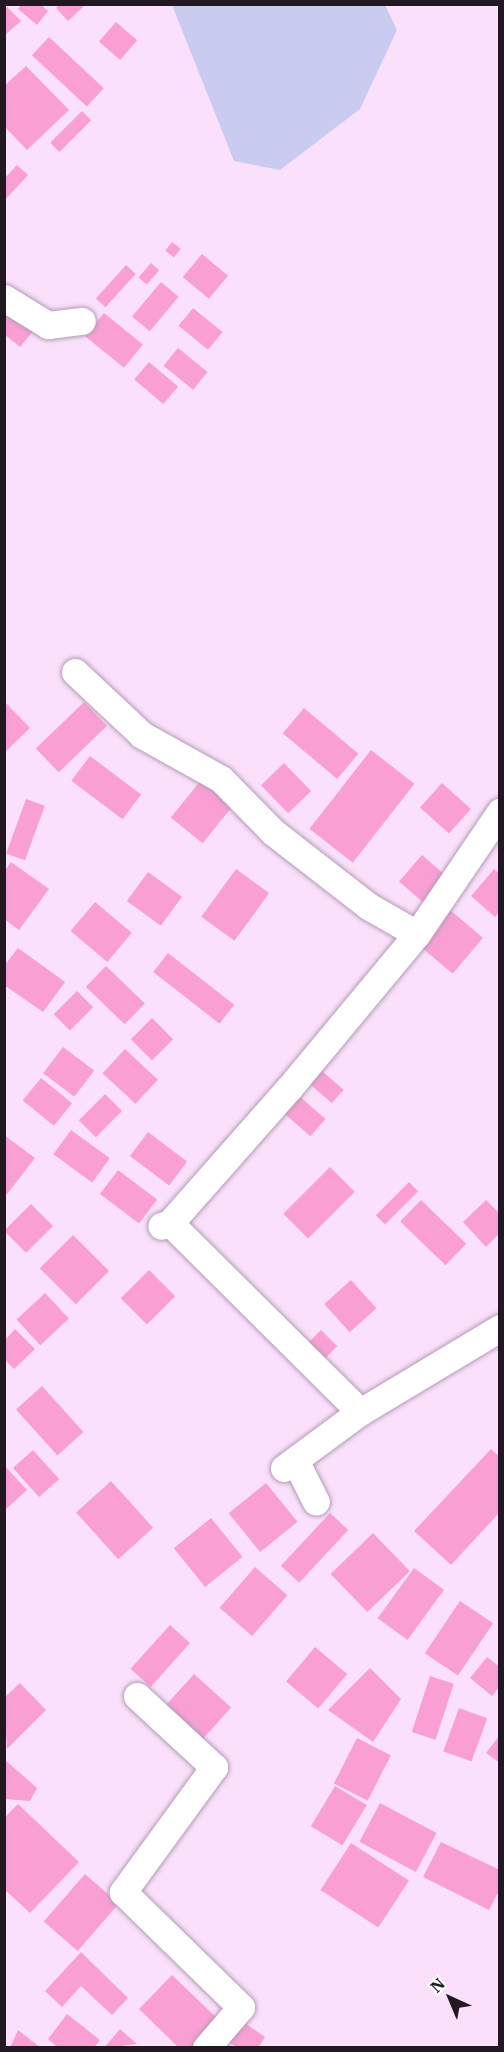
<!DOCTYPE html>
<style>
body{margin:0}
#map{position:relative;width:504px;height:2052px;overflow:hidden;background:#fae0fb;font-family:"IBM Plex Serif",serif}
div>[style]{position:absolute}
.water>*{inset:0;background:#cacbf0}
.building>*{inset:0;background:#fa9fd4;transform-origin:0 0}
.roads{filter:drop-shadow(0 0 2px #b39cb5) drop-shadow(0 0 2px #b39cb5)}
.street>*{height:27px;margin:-13.5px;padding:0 13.5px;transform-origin:13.5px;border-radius:13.5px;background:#fff}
span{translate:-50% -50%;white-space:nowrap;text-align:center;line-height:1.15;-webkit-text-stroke:6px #fff;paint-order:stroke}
.frame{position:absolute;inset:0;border:6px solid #211821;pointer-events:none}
.north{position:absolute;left:420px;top:1968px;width:60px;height:60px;-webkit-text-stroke:4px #fff;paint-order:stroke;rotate:316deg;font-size:16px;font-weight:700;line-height:24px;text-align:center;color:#211821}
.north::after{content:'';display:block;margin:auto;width:21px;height:27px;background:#211821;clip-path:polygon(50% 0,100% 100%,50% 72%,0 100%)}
</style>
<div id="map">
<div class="water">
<div style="clip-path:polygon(172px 5px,385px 5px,397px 30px,360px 109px,280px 170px,234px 161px)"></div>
</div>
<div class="building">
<div style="clip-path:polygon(4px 4px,21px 21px,4px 36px)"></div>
<div style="clip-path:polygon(22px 4px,40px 4px,48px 11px,37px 25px,18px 9px)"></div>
<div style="clip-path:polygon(60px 4px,81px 4px,83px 7px,68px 21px,56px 8px)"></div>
<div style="left:116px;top:22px;width:28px;height:26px;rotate:41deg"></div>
<div style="left:49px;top:37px;width:75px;height:25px;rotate:43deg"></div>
<div style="clip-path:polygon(26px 66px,69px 110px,27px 150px,4px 126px,4px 86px)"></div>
<div style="left:82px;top:111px;width:13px;height:45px;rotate:45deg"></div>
<div style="clip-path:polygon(17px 165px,28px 175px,5px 200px,5px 178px)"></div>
<div style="left:172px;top:242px;width:11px;height:11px;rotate:38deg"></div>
<div style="left:202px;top:254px;width:34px;height:30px;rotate:40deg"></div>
<div style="left:151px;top:263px;width:11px;height:19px;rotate:41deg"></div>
<div style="left:126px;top:265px;width:13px;height:45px;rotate:42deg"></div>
<div style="left:161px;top:282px;width:23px;height:45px;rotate:40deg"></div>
<div style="clip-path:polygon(4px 306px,35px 329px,20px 347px,4px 334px)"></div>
<div style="left:193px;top:308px;width:38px;height:23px;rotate:39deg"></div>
<div style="left:104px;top:313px;width:50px;height:30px;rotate:39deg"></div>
<div style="left:178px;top:348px;width:38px;height:23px;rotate:39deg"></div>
<div style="left:149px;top:362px;width:38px;height:23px;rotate:40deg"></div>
<div style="clip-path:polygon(4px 701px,30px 728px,4px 753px)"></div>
<div style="left:84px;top:702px;width:33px;height:67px;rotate:46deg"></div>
<div style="left:304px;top:708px;width:71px;height:33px;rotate:40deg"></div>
<div style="left:371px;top:750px;width:55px;height:100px;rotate:38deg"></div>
<div style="left:90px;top:756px;width:64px;height:31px;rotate:37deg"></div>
<div style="left:284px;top:763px;width:39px;height:32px;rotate:46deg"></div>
<div style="left:206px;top:774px;width:41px;height:56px;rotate:39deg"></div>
<div style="left:442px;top:783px;width:39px;height:33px;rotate:42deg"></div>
<div style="left:26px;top:799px;width:20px;height:58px;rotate:20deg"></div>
<div style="left:422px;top:855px;width:32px;height:35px;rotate:41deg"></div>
<div style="clip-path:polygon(11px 862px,49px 889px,19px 930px,4px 919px,4px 872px)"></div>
<div style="left:236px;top:869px;width:41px;height:59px;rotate:36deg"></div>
<div style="clip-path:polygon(494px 869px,500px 874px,500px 911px,495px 917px,471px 896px)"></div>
<div style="left:148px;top:872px;width:42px;height:36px;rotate:36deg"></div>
<div style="left:95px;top:902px;width:48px;height:38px;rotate:40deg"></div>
<div style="left:450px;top:910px;width:43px;height:47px;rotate:40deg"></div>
<div style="clip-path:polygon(18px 948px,65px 982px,43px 1012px,4px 985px,4px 966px)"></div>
<div style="left:168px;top:953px;width:84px;height:24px;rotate:38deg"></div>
<div style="left:106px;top:966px;width:54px;height:29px;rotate:44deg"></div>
<div style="left:77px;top:991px;width:23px;height:33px;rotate:45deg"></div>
<div style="left:152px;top:1018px;width:30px;height:30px;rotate:45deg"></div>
<div style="left:63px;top:1047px;width:39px;height:33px;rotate:37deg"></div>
<div style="left:125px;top:1049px;width:45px;height:33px;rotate:43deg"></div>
<div style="left:321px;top:1070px;width:30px;height:18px;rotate:41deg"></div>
<div style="left:41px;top:1078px;width:40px;height:29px;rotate:39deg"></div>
<div style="left:105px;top:1094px;width:24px;height:37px;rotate:45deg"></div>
<div style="left:299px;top:1096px;width:35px;height:23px;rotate:41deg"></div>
<div style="left:71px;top:1130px;width:48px;height:30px;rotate:36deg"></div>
<div style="left:148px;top:1132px;width:49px;height:30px;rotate:37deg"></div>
<div style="clip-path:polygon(4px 1135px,35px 1158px,4px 1198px)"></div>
<div style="left:330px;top:1167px;width:35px;height:66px;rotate:45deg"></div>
<div style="left:118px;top:1170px;width:49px;height:30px;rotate:37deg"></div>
<div style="left:409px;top:1182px;width:13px;height:47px;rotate:45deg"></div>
<div style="left:421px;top:1200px;width:63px;height:30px;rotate:44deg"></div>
<div style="clip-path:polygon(486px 1200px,500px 1214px,500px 1233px,486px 1247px,463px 1222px)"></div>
<div style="left:31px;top:1204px;width:31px;height:38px;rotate:45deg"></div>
<div style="left:73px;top:1235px;width:51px;height:47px;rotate:45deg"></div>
<div style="left:149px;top:1270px;width:37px;height:40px;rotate:45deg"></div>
<div style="left:351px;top:1280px;width:38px;height:36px;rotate:48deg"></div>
<div style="left:45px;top:1293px;width:35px;height:39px;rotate:47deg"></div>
<div style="clip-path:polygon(15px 1329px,35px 1349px,14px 1369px,5px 1360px,5px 1340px)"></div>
<div style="left:321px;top:1330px;width:23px;height:21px;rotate:45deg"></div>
<div style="left:42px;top:1386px;width:62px;height:35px;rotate:48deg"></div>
<div style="clip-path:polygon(491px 1449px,500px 1457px,500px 1512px,451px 1565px,414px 1531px)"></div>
<div style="left:33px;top:1450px;width:39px;height:27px;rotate:48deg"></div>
<div style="clip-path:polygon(4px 1465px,27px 1490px,4px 1511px)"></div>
<div style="left:111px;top:1481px;width:63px;height:47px;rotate:48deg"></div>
<div style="left:266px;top:1483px;width:50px;height:48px;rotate:51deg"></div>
<div style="left:330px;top:1513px;width:25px;height:72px;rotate:43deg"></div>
<div style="left:211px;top:1518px;width:50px;height:48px;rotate:51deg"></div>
<div style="left:373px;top:1533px;width:53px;height:59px;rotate:46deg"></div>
<div style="left:255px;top:1567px;width:43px;height:54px;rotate:41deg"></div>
<div style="left:414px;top:1568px;width:37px;height:62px;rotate:36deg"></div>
<div style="left:460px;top:1601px;width:40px;height:63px;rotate:34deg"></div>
<div style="left:170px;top:1625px;width:27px;height:59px;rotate:42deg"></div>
<div style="left:315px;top:1647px;width:42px;height:45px;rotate:40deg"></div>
<div style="clip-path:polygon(487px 1657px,500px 1667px,500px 1686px,492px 1696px,470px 1678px)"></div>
<div style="clip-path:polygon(370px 1668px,401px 1699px,373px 1742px,328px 1710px)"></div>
<div style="left:194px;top:1674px;width:50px;height:47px;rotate:42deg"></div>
<div style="left:430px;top:1676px;width:25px;height:59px;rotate:18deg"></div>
<div style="clip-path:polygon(20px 1683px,46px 1710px,7px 1749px,4px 1698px)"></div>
<div style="left:459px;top:1708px;width:30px;height:46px;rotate:20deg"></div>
<div style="clip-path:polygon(500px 1735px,500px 1763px,486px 1753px)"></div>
<div style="left:357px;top:1738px;width:38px;height:51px;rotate:27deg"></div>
<div style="clip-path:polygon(4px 1759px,37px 1788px,30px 1801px,4px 1799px)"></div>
<div style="left:335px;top:1786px;width:37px;height:47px;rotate:31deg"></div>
<div style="left:380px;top:1803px;width:64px;height:44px;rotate:28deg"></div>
<div style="clip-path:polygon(18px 1804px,79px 1862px,30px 1913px,4px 1889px,4px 1818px)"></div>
<div style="clip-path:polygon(441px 1842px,500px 1870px,500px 1889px,489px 1910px,423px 1877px)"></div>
<div style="left:351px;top:1843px;width:69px;height:56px;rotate:33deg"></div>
<div style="left:85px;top:1874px;width:45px;height:63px;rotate:41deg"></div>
<div style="clip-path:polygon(81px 1952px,128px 1998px,112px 2015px,81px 1986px,62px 2007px,45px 1991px)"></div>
<div style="clip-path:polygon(172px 1975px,220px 2021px,195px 2048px,179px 2048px,139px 2009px)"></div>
<div style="clip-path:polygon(67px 2014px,100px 2040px,94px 2048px,58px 2048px,48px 2039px)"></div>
<div style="clip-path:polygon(239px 2019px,265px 2037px,258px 2048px,237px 2048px,225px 2039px)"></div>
<div style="clip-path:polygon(120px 2029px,137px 2044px,104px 2048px)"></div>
<div style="clip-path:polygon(18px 2030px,41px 2048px,10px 2048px)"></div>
</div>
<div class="roads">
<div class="street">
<div style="left:4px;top:298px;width:52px;rotate:31.5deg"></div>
<div style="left:48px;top:325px;width:34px;rotate:-7deg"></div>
<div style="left:75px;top:672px;width:92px;rotate:43.2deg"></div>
<div style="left:142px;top:735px;width:90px;rotate:29.1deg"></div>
<div style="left:221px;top:779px;width:74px;rotate:45.5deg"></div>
<div style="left:273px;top:832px;width:120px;rotate:37.9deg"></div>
<div style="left:368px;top:906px;width:56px;rotate:29.7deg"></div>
<div style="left:417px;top:934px;width:200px;rotate:129.7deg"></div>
<div style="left:289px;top:1088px;width:180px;rotate:131.4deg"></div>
<div style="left:170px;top:1223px;width:9px;rotate:162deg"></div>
<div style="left:417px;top:934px;width:148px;rotate:-55.8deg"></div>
<div style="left:170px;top:1223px;width:268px;rotate:44.8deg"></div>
<div style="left:297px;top:1464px;width:42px;rotate:63.4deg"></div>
<div style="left:284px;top:1468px;width:94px;rotate:-36.4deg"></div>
<div style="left:360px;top:1412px;width:163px;rotate:-31deg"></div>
<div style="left:137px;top:1696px;width:105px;rotate:42.7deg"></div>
<div style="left:214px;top:1767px;width:155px;rotate:126.1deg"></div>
<div style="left:123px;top:1892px;width:165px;rotate:44.3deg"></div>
<div style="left:241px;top:2007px;width:54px;rotate:130.5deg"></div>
</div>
</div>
<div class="frame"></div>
<div class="north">N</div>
</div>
